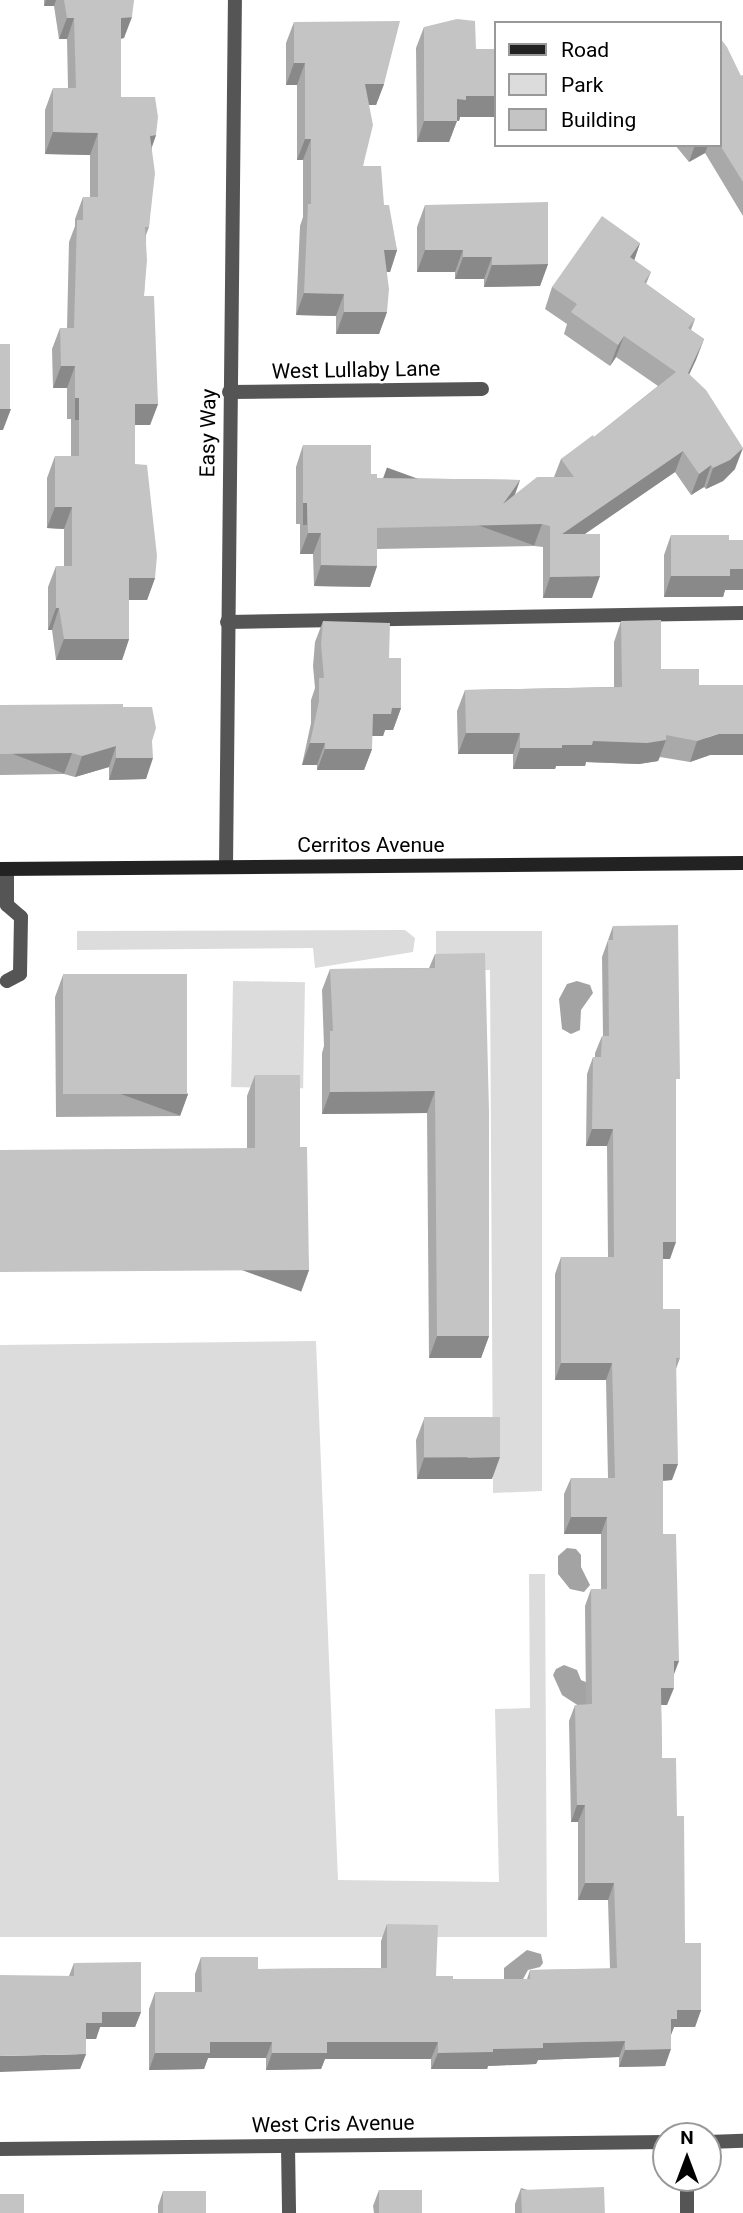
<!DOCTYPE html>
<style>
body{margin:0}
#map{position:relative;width:743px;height:2213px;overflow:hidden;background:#fff;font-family:Roboto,sans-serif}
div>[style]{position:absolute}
.green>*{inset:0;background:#dcdcdc;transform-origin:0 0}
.water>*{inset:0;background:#a3a3a3}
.lane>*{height:14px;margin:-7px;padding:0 7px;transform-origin:7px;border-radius:7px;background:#555}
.street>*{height:14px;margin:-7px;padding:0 7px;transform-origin:7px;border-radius:7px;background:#555}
.secondary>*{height:14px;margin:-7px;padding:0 7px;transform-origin:7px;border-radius:7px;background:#222}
.wall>*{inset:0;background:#a9a9a9}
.shaded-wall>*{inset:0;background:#898989;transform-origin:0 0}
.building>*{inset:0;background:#c4c4c4;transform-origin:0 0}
span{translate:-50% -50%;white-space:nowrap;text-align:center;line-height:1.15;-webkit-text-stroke:5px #fff;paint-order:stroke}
.street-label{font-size:21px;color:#000}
.legend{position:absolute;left:494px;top:21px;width:228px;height:126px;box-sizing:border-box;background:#fff;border:2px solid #999;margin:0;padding:9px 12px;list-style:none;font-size:21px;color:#000}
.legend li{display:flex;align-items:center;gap:14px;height:35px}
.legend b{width:35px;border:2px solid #999}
.north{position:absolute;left:652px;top:2122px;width:70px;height:70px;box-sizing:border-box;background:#fff;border:2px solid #999;border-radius:50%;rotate:0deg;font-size:19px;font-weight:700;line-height:28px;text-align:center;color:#000}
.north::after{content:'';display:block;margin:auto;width:24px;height:32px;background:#000;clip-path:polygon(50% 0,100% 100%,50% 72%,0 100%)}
</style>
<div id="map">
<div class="green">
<div style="clip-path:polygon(405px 930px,415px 938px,413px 952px,315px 968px,313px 948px,77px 950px,77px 931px)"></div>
<div style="clip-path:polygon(436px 931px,542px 931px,542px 1491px,493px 1493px,490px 970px,436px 970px)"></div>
<div style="left:233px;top:981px;width:72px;height:106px;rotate:1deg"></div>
<div style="clip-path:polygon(316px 1341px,338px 1880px,499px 1882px,495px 1709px,530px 1708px,529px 1574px,545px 1574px,547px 1937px,0 1937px,0 1345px)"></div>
</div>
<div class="water">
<div style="clip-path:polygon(577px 981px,590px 985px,593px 993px,581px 1010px,580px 1030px,571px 1034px,562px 1029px,559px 999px,567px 984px)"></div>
<div style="clip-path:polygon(567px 1548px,576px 1549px,581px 1555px,581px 1567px,590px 1585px,584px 1592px,570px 1589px,558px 1574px,558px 1556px)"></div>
<div style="clip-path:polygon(564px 1665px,577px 1670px,581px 1680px,588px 1683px,601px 1704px,579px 1706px,562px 1695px,553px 1675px,556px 1669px)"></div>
<div style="clip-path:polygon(527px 1950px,541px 1954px,543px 1963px,540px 1967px,528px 1970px,522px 1981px,504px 1980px,504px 1968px)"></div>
</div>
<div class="lane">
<div style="left:227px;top:622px;width:516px;rotate:-1deg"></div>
<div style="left:7px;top:869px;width:36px;rotate:90deg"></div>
<div style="left:7px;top:905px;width:18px;rotate:41deg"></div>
<div style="left:21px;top:917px;width:57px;rotate:91deg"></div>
<div style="left:20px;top:974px;width:15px;rotate:152deg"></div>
</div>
<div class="street">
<div style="left:229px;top:392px;width:253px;rotate:-0.7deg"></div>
<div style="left:226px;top:867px;width:867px;rotate:-89.41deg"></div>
<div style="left:708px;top:2142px;width:35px;rotate:-2deg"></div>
<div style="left:288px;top:2146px;width:67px;rotate:89.1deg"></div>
<div style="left:0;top:2149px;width:666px;rotate:-0.6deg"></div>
<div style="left:687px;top:2178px;width:35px;rotate:90deg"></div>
</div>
<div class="secondary">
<div style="left:0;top:869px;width:743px;rotate:-0.46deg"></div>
</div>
<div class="wall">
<div style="clip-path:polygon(44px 0,134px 0,124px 38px,121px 39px,121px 97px,156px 135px,152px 147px,149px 227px,146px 235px,144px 296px,158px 404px,150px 425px,135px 425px,135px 464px,155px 578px,147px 600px,129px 600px,129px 639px,122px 660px,56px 660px,52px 630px,48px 630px,48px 587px,56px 566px,64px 566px,64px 529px,47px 528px,47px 478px,55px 456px,71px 456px,71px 419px,67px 419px,67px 388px,53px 388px,52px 349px,60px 328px,67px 328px,69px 242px,75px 226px,75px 219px,83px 197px,90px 197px,90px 155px,45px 154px,45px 110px,53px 88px,68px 88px,67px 39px,59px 39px,54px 6px,44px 6px)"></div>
<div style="clip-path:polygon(294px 22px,384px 84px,376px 105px,369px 105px,363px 166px,384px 205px,397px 250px,390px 272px,387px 272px,387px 312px,379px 334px,336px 334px,336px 316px,296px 315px,300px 226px,303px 217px,303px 160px,297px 160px,297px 85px,286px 85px,286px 43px)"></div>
<div style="clip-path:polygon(424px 27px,476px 49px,496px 49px,496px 117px,460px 117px,459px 121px,457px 120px,449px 142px,417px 142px,416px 48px)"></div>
<div style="clip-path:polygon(743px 75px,743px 216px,705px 153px,689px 162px,675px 145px,720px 145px,741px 76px)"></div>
<div style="clip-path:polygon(425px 205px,548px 264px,540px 286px,484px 287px,484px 279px,455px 279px,455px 272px,417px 272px,417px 227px)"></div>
<div style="clip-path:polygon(640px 243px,634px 260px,651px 272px,646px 284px,695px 319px,691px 330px,704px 339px,689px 374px,735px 469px,723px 481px,706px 489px,704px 487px,691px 495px,675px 472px,585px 534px,592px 598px,543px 598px,543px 547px,534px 546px,377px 549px,377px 566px,370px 587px,314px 586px,313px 554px,300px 554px,300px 524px,296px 524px,296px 467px,303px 445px,371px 474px,377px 478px,520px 480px,515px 495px,554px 477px,561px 459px,594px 437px,658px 386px,616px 357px,610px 366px,564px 334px,567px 324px,545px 309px,552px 287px)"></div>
<div style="clip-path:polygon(671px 535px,729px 540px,743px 590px,725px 590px,723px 597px,664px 597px,664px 555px)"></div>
<div style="clip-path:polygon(323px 621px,389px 658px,401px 708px,393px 730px,385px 730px,383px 736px,372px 736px,372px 749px,364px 770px,317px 770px,317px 765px,302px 765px,311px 723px,311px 700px,315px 688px,313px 666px,315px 642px)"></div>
<div style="clip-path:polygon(621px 621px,661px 669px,699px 685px,710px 755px,690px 762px,660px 757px,658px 761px,639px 764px,586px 762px,585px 766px,556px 766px,555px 769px,513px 769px,513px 754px,458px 754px,457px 711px,465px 690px,614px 687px,614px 642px)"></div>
<div style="clip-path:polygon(0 705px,123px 707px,152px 741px,146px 779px,109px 780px,109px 767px,75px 777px,64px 774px,0 775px)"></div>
<div style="clip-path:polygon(613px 926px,676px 1089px,670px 1259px,663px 1259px,663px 1309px,680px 1358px,676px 1369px,672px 1480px,663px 1481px,663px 1534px,674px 1675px,667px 1705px,661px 1705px,662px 1758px,677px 1816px,685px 1943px,701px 2010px,695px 2027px,674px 2027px,671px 2034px,665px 2066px,619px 2067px,619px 2057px,538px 2060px,536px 2064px,488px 2066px,487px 2069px,431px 2069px,431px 2059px,325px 2059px,321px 2069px,266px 2070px,266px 2058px,208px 2058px,204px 2069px,149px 2070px,149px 2009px,155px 1992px,195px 1992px,195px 1974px,201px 1957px,258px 1969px,381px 1968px,381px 1941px,387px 1924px,436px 1976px,453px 1979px,527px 1979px,530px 1970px,610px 1969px,608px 1900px,578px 1900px,578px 1822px,571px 1822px,569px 1721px,575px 1705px,586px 1705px,585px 1606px,591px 1589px,601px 1589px,601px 1534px,564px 1534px,564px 1494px,571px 1478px,608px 1478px,606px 1380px,555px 1380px,555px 1274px,561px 1257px,608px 1257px,607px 1146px,586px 1146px,587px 1074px,593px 1057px,595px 1057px,595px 1053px,602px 1036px,603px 1036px,602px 957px)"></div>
<div style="clip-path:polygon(435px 954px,489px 1336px,481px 1358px,429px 1358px,427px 1113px,322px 1114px,322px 1053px,324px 1046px,322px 990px,330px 969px,429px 968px)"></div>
<div style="clip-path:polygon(63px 975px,188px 1094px,180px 1116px,56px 1117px,55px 997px)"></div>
<div style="clip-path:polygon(255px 1075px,300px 1147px,309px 1270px,301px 1292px,247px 1148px,247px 1096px)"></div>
<div style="clip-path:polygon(424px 1419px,492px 1479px,417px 1479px,416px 1440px)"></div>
<div style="clip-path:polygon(74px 1963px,141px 2012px,135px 2027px,100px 2027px,96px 2039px,86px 2039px,86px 2054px,80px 2069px,69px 1976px)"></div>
<div style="clip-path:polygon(521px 2188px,605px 2213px,515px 2213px,515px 2204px)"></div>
<div style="clip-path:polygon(379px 2190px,422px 2213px,374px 2213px,373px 2206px)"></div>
<div style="clip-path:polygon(163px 2191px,206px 2213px,158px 2213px,158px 2206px)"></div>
</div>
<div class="shaded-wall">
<div style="clip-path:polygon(46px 0,56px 0,54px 6px,44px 6px)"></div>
<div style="clip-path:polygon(132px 17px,124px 38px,113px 39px,121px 18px)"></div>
<div style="clip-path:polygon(67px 18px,74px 18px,67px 39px,59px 39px)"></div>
<div style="clip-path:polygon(294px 63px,305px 63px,297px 85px,286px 85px)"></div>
<div style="clip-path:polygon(365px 84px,384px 84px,376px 105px,357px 105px)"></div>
<div style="clip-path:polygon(466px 96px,496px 96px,496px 117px,460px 117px,459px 121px,449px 120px,457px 99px)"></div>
<div style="clip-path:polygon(424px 121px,457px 121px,449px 142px,417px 142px)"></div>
<div style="clip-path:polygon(53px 132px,98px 133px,90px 155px,45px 154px)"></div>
<div style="clip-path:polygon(156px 135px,148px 157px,150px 136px)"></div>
<div style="clip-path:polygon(305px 139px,311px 139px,303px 160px,297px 160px)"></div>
<div style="clip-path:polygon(695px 145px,708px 145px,705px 153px,689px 162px)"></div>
<div style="clip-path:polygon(640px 243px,633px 264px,630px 257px)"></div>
<div style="clip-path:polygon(384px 250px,397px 250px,390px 272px,376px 272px)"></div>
<div style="clip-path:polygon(425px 250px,463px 250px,455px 272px,417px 272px)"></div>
<div style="clip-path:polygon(463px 257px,492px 257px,484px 279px,455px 279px)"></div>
<div style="clip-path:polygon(548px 264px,540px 286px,484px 287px,492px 265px)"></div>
<div style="clip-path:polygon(304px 293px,344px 294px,336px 316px,296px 315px)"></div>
<div style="clip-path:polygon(344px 312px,387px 312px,379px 334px,336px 334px)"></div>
<div style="clip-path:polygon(624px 336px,616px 357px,610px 366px,618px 345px)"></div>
<div style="clip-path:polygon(704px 339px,696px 360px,680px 394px,688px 373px)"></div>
<div style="clip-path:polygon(61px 366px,75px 366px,67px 388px,53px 388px)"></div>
<div style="left:75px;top:398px;width:4px;height:22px"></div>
<div style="clip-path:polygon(135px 404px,158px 404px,150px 425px,127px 425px)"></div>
<div style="clip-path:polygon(0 409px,11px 409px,3px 430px,0 430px)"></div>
<div style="clip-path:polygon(743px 448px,735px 469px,723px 481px,706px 489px,713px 468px)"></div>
<div style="clip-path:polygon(683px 451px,675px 472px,554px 555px,562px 534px)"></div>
<div style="clip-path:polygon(711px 465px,704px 487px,691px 495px,699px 474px)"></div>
<div style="clip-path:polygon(520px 480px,512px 501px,503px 504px)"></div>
<div style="left:303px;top:503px;width:4px;height:22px"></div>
<div style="clip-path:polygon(55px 507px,72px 507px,64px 529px,47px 528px)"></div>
<div style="left:542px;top:524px;width:23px;height:165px;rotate:110deg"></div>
<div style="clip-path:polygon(308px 533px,321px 533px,313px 554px,300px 554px)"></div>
<div style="clip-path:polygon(321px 565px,377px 566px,370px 587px,314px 586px)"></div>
<div style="clip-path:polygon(730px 569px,743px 569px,743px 590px,725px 590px,723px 597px,664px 597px,671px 576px)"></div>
<div style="clip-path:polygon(600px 576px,592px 598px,543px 598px,550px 577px)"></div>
<div style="clip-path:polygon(129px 578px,155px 578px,147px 600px,122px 600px)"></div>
<div style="clip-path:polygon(56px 608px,59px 608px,52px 630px,48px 630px)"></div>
<div style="clip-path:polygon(64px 639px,129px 639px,122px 660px,56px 660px)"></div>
<div style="clip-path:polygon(392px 708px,401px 708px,393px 730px,385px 730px,383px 736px,365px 736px,373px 714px)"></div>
<div style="clip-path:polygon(466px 733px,520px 733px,513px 754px,458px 754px)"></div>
<div style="clip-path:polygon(718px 734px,743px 734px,743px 755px,710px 755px,690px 762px,697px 741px)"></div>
<div style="clip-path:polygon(666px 740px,658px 761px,639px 764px,586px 762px,585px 766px,556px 766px,555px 769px,513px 769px,520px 748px,562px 745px,593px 741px)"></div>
<div style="clip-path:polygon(310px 743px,325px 743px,317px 765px,302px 765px)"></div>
<div style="clip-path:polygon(116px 746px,109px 767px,75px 777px,82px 756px)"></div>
<div style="clip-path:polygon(325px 749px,372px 749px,364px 770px,317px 770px)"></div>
<div style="left:72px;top:753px;width:22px;height:72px;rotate:111deg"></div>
<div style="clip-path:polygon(116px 758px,153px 758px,146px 779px,109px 780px)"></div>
<div style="clip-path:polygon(435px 1091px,427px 1113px,322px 1114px,330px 1092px)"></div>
<div style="left:188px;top:1094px;width:23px;height:124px;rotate:110deg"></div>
<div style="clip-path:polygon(592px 1129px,613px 1129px,607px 1146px,586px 1146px)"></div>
<div style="clip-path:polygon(663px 1242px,676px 1242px,670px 1259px,657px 1259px)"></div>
<div style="left:309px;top:1270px;width:23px;height:309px;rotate:110deg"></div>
<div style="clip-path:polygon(437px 1336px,489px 1336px,481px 1358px,429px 1358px)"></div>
<div style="clip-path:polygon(561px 1363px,612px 1363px,606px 1380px,555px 1380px)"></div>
<div style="clip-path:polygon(500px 1457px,492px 1479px,417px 1479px,424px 1458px)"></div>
<div style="clip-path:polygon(663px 1464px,678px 1464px,672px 1480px,657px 1481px)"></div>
<div style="clip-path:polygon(571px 1517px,607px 1517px,601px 1534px,564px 1534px)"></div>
<div style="clip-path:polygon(674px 1661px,679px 1661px,673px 1677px)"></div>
<div style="clip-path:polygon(661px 1688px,674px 1688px,667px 1705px,655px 1705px)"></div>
<div style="clip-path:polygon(577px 1805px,585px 1805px,578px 1822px,571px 1822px)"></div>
<div style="clip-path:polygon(585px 1883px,614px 1883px,608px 1900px,578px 1900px)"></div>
<div style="clip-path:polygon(677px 2010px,701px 2010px,695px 2027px,674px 2027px,671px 2035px,671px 2019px)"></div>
<div style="clip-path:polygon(102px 2012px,141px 2012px,135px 2027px,100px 2027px,96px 2039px,80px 2039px,86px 2023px)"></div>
<div style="clip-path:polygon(625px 2041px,619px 2057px,538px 2060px,536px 2064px,488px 2066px,487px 2069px,431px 2069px,438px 2053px,493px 2049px,543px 2043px)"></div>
<div style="clip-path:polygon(210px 2042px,272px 2042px,266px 2058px,208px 2058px,204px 2069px,149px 2070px,155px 2053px)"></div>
<div style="clip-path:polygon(327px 2042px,438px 2042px,431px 2059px,325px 2059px,321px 2069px,266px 2070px,272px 2053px)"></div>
<div style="clip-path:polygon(671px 2049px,665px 2066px,619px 2067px,625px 2050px)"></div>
<div style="clip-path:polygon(86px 2054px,80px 2069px,0 2072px,0 2056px)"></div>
</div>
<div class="building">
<div style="clip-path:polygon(64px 0,134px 0,132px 17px,121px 18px,121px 97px,155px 97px,158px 117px,156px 135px,150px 136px,155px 173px,149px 227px,145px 227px,147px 260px,144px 296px,154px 296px,158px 404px,135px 404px,135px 464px,147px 465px,157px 556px,155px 578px,129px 578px,129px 639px,64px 639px,59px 608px,56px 608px,56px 566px,72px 566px,72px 507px,55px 507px,55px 456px,79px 456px,79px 398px,75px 398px,75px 366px,61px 366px,60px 328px,74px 328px,77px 220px,83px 220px,83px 197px,98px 197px,98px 133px,53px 132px,53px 88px,76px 88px,74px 18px,67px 18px)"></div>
<div style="clip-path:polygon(457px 19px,475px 21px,476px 49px,496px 49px,496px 96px,466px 96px,466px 100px,457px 99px,457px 121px,424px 121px,424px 27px)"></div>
<div style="clip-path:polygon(400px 21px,384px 84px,365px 84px,373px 125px,363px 166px,381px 166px,384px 205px,389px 205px,397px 250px,384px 250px,389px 289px,387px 312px,344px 312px,344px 294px,304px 293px,308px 204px,311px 204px,311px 139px,305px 139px,305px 63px,294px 63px,294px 22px)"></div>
<div style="clip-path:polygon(720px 38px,727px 47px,741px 76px,743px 75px,743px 182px,720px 145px)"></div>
<div style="clip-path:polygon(548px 202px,548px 264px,492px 265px,492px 257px,463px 257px,463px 250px,425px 250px,425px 205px)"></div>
<div style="clip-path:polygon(602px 216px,640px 243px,630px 257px,651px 272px,644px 282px,695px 319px,688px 328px,704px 339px,688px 373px,706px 390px,743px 448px,730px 460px,713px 468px,711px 465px,699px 474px,683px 451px,562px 534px,600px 534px,600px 576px,550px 577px,550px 526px,542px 524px,377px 528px,377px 566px,321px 565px,321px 533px,308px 533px,307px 503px,303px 503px,303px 445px,371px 445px,371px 474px,377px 474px,377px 478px,520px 480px,503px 504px,537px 477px,574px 477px,561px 459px,593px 435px,594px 437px,676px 372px,624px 336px,618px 345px,571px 312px,577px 304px,552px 287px)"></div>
<div style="left:0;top:344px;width:10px;height:65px"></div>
<div style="clip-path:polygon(671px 535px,729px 535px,729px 540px,743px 540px,743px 569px,730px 569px,730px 576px,671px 576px)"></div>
<div style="clip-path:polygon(661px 620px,661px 669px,699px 669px,699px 685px,743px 685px,743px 734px,718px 734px,697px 741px,666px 735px,666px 740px,647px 743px,593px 741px,592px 745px,562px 745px,562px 748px,520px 748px,520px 733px,466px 733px,465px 690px,622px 687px,621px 621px)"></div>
<div style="clip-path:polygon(323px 621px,390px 623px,389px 658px,401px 658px,401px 708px,392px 708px,391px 714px,373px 714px,372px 749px,325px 749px,325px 743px,310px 743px,319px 701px,319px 678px,324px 678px,321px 644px)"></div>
<div style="clip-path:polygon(123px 704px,123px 707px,152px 707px,156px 728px,152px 741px,153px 758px,116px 758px,116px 746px,82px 756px,72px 753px,0 754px,0 705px)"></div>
<div style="clip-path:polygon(678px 925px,680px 1079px,676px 1079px,676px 1242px,663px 1242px,663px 1309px,680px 1309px,680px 1358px,676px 1358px,678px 1464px,663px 1464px,663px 1534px,676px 1534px,679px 1661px,674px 1661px,674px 1688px,661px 1688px,662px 1758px,676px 1758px,677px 1816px,684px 1816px,685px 1943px,701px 1943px,701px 2010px,677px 2010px,677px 2019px,671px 2019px,671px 2049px,625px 2050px,625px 2041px,543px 2043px,543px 2048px,493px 2049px,493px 2052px,438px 2053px,438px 2042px,327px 2042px,327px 2053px,272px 2053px,272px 2042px,210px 2042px,210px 2053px,155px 2053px,155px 1992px,202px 1992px,201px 1957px,258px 1957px,258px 1969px,387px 1968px,387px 1924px,438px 1925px,436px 1976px,453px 1976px,453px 1979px,530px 1979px,530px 1970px,617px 1968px,614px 1883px,585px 1883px,585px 1805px,577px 1805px,575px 1705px,592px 1704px,591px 1589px,607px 1589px,607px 1517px,571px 1517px,571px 1478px,615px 1478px,612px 1363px,561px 1363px,561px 1257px,614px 1257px,613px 1129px,592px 1129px,593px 1057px,601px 1057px,602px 1036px,609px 1036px,608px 940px,613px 940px,613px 926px)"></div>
<div style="clip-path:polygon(485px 953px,489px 1111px,489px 1336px,437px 1336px,435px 1091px,330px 1092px,330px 1031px,333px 1031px,330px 969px,435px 968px,435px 954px)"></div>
<div style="left:187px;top:974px;width:120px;height:124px;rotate:90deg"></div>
<div style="clip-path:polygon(255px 1075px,300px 1075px,300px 1147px,307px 1147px,309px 1270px,0 1272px,0 1150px,255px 1148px)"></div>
<div style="left:500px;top:1417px;width:40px;height:76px;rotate:90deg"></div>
<div style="clip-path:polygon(141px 1962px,141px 2012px,102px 2012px,102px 2023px,86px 2023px,86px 2054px,0 2056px,0 1975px,74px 1976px,74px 1963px)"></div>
<div style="left:604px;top:2187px;width:26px;height:83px;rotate:88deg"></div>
<div style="left:379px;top:2190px;width:43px;height:23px"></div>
<div style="left:163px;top:2191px;width:43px;height:22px"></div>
<div style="left:0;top:2194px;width:24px;height:19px"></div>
</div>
<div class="street-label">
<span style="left:356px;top:370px;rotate:-1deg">West Lullaby Lane</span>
<span style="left:208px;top:433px;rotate:-89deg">Easy Way</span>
<span style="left:371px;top:845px">Cerritos Avenue</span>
<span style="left:333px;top:2124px;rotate:-1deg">West Cris Avenue</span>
</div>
<ul class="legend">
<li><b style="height:9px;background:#222"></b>Road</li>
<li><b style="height:19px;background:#dcdcdc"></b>Park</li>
<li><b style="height:19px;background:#c4c4c4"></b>Building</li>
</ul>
<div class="north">N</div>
</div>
